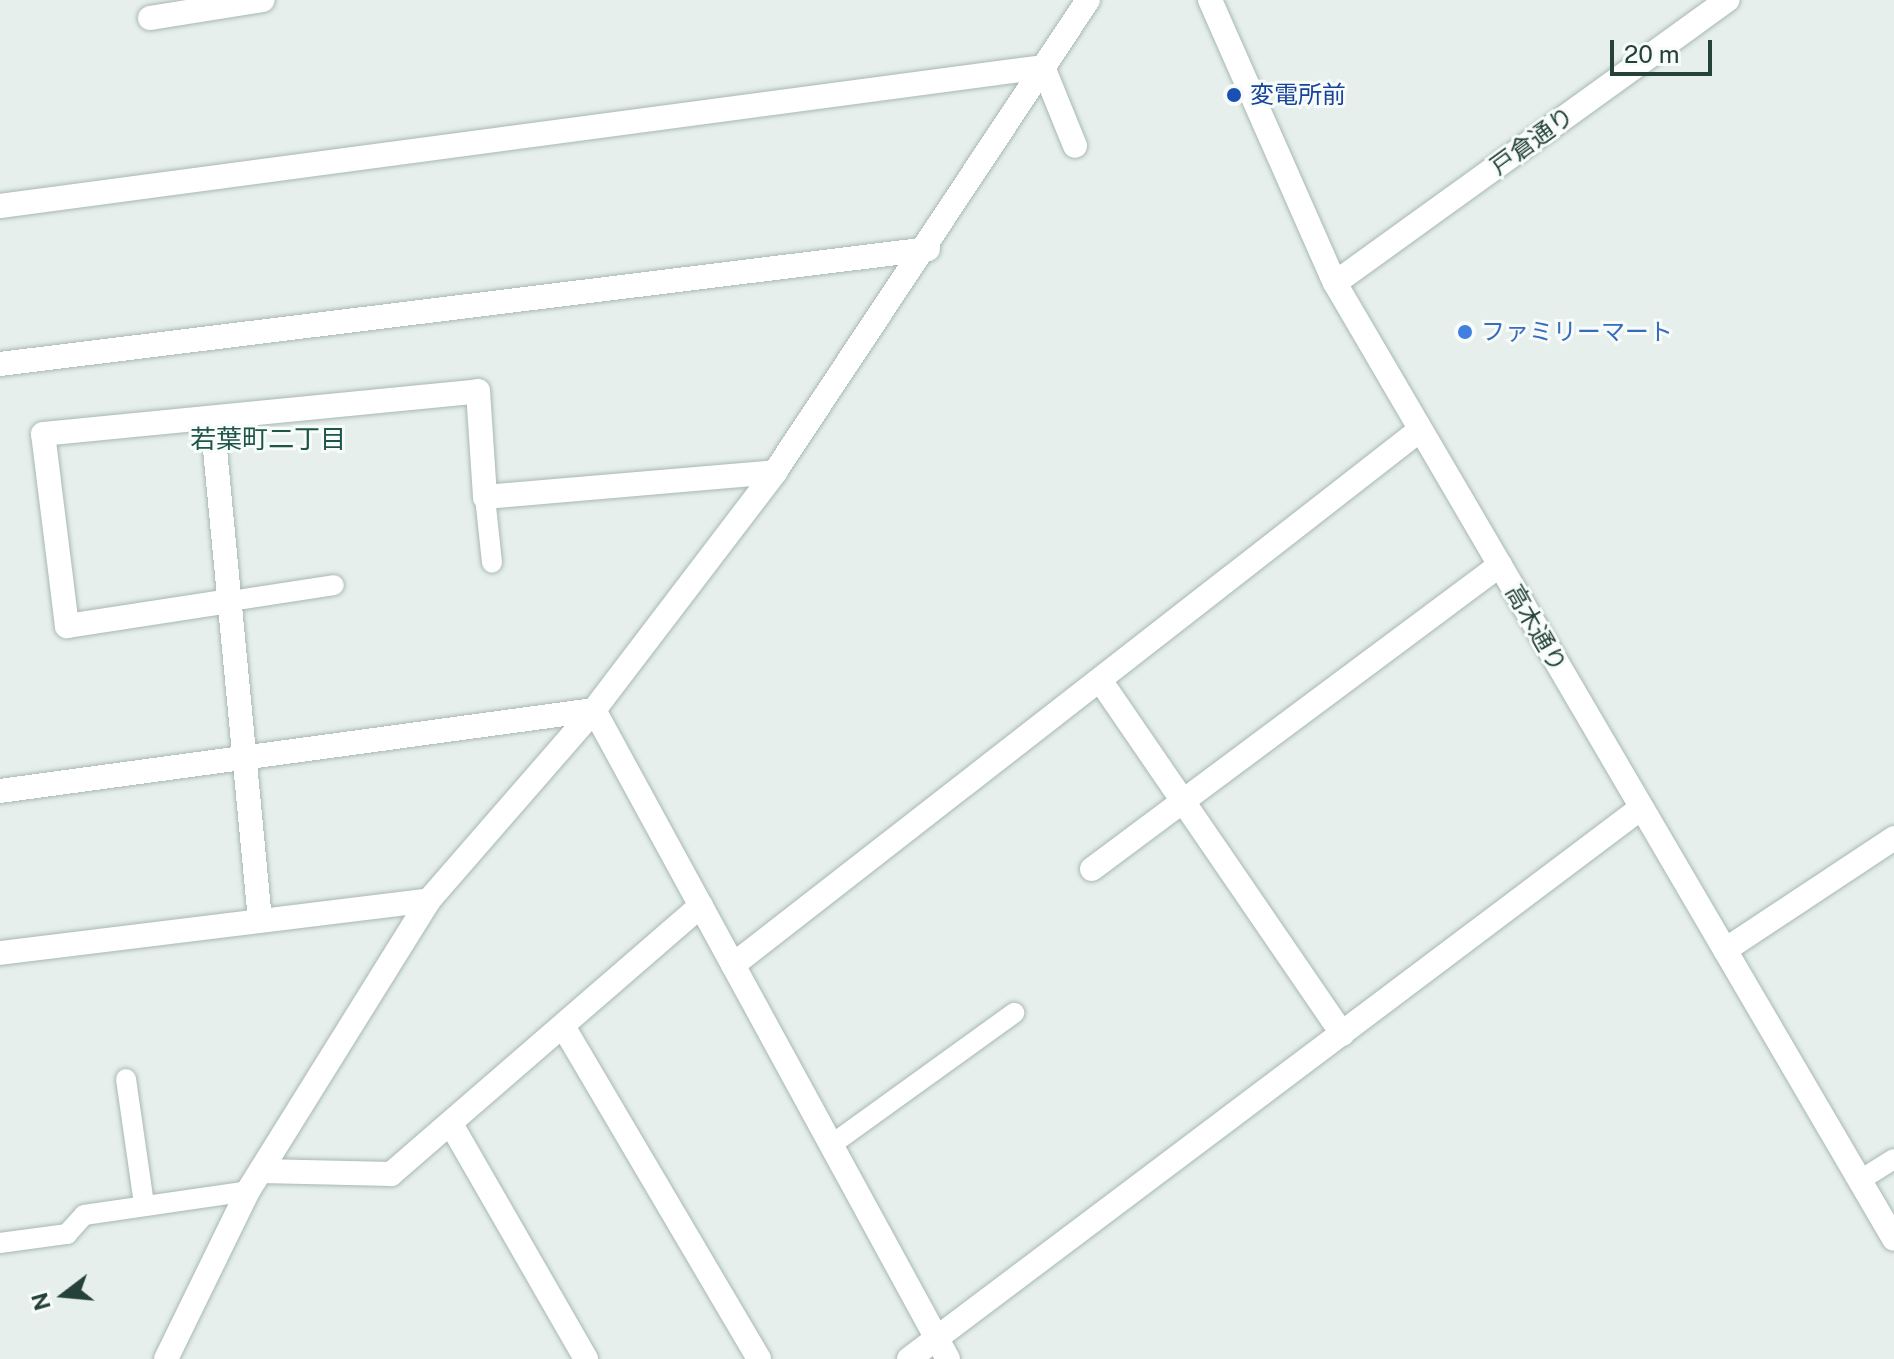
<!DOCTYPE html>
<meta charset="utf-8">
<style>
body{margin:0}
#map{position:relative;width:1894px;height:1359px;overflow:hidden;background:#e6efeb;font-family:"Public Sans","Noto Sans JP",sans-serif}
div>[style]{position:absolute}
.roads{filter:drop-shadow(0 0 2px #a8b8b2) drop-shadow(0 0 2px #a8b8b2)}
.lane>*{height:20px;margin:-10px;padding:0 10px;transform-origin:10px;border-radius:10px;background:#fff}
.street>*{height:24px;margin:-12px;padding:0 12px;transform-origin:12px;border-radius:12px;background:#fff}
.secondary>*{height:24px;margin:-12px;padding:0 12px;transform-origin:12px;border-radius:12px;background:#fff}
.dots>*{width:22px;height:22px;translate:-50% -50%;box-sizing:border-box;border:4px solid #f7fbf9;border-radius:50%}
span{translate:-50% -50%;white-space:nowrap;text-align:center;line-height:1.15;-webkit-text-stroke:6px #f7fbf9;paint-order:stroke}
.transit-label{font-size:24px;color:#164399}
.left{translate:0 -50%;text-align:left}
.street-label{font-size:24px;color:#24423a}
.shop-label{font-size:24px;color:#366cbe}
.neighbourhood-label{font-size:26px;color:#1f5548}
.north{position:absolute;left:24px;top:1255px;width:80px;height:80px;-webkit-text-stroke:6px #f7fbf9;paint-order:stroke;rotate:254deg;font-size:22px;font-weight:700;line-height:32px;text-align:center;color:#24423a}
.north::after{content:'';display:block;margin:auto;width:28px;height:36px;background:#24423a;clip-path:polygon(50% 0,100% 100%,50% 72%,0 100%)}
.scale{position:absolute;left:1610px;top:40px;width:102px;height:36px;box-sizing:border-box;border:4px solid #24423a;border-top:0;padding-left:10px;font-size:24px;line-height:28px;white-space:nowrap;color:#24423a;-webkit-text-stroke:6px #f7fbf9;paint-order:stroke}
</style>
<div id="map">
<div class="roads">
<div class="lane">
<div style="left:485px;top:497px;width:66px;rotate:83.9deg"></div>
<div style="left:230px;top:601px;width:105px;rotate:-8.7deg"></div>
<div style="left:126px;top:1079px;width:126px;rotate:81.8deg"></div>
<div style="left:831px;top:1145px;width:226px;rotate:-35.8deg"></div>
<div style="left:1859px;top:1181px;width:41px;rotate:-32.2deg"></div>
<div style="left:0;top:1243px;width:68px;rotate:-7.7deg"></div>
<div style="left:67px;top:1234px;width:25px;rotate:-48deg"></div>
<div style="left:84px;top:1215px;width:166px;rotate:-8.3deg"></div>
</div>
<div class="street">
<div style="left:1210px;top:0;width:309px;rotate:66.2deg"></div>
<div style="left:1335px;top:283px;width:484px;rotate:-35.8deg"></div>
<div style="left:150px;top:18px;width:114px;rotate:-9.1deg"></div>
<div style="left:1043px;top:67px;width:85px;rotate:67.9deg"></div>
<div style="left:0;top:206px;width:1052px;rotate:-7.59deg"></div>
<div style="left:0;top:364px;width:935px;rotate:-7.06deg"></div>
<div style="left:212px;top:418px;width:504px;rotate:84.54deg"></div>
<div style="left:230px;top:601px;width:165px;rotate:171.3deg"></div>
<div style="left:67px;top:626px;width:193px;rotate:-97.1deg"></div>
<div style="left:43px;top:434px;width:437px;rotate:-5.6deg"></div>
<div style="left:478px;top:391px;width:106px;rotate:86.2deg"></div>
<div style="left:485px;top:497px;width:291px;rotate:-4.9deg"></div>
<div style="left:1100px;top:680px;width:429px;rotate:55.6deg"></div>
<div style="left:594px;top:710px;width:739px;rotate:61.39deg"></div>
<div style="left:0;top:791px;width:599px;rotate:-7.77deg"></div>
<div style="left:1092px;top:869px;width:509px;rotate:-36.69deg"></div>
<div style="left:1725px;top:950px;width:203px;rotate:-33.5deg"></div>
<div style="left:0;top:953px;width:432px;rotate:-7deg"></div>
<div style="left:733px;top:965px;width:871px;rotate:-37.91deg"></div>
<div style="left:563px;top:1026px;width:386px;rotate:59.5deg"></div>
<div style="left:451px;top:1124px;width:271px;rotate:60.1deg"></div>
<div style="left:262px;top:1171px;width:129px;rotate:1.3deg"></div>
<div style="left:391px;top:1174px;width:410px;rotate:-40.9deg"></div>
<div style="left:166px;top:1359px;width:187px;rotate:-64deg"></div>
<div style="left:248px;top:1191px;width:343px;rotate:-58.1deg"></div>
<div style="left:429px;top:900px;width:252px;rotate:-49deg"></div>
<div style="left:594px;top:710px;width:299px;rotate:-52.7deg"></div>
<div style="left:775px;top:472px;width:566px;rotate:-56.45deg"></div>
<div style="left:909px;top:1359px;width:916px;rotate:-36.97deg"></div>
</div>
<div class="secondary">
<div style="left:1335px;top:283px;width:1107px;rotate:59.68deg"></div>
</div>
</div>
<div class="dots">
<div style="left:1234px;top:95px;background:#1a4fb4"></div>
<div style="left:1465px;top:332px;background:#3f7fe0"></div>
</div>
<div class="transit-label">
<span class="left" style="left:1250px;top:95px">変電所前</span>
</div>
<div class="street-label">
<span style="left:1532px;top:141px;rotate:-36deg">戸倉通り</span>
<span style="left:1536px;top:628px;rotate:60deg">高木通り</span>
</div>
<div class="shop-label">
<span class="left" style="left:1481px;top:332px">ファミリーマート</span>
</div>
<div class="neighbourhood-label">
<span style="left:268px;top:439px">若葉町二丁目</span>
</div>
<div class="north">N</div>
<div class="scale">20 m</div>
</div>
